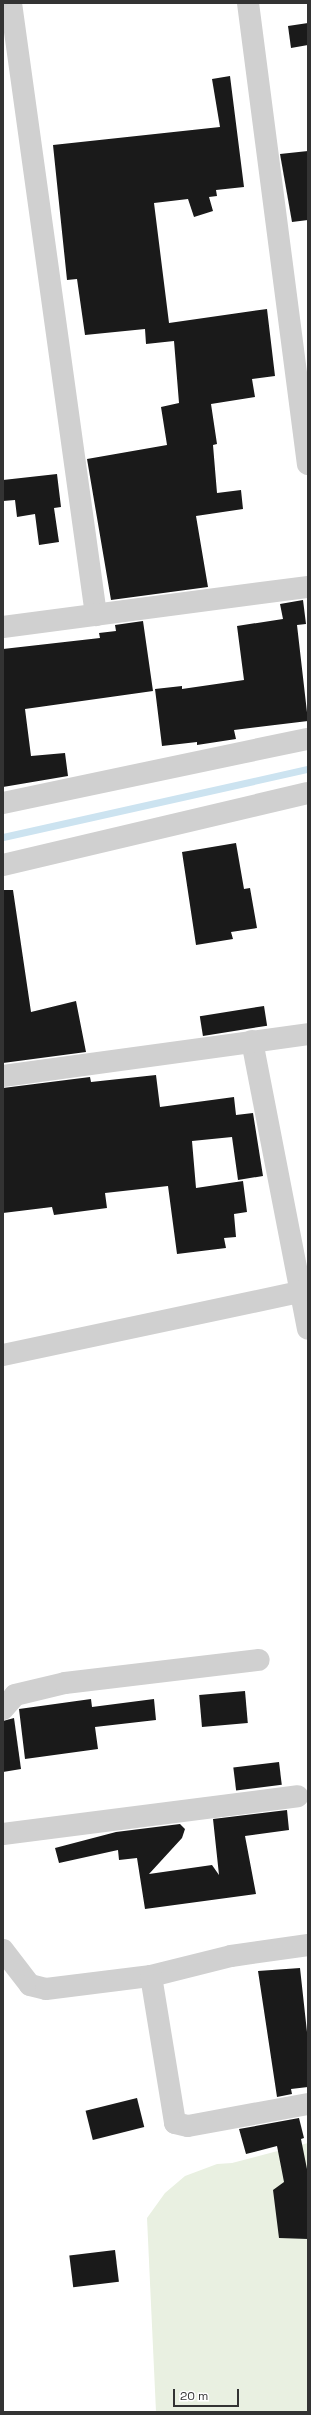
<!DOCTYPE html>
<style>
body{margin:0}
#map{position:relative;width:311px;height:2415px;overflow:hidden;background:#fff;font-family:"Space Grotesk",sans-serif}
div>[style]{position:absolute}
.green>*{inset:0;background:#e9f0e1}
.stream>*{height:7px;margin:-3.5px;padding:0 3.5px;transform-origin:3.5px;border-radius:3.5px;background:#cce3f0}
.building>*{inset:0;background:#1a1a1a;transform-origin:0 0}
.minor>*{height:22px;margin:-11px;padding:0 11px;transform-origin:11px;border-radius:11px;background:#d0d0d0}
span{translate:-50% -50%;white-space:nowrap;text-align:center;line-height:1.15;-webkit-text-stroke:4px #fff;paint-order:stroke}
.frame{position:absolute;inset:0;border:4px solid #333;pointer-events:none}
.scale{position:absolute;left:173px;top:2389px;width:66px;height:18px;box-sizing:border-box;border:2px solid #333;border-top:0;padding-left:5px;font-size:12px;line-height:14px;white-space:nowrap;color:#333;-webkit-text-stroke:3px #fff;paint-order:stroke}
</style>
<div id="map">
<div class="green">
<div style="clip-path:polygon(308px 2143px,308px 2412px,156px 2412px,147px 2218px,165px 2193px,185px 2176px,217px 2164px,232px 2163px)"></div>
</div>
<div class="stream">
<div style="left:3px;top:837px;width:312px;rotate:-12.6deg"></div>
</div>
<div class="building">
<div style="clip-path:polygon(308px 23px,308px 45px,291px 48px,288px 26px)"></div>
<div style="clip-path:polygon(230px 76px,244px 187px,216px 190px,217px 196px,209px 197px,213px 211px,194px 217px,188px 199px,154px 203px,169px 323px,267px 309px,275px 376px,252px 379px,255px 397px,211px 404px,217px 444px,213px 445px,217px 493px,241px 490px,243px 509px,196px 516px,208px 587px,111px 600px,87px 459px,167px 445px,161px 407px,179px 403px,174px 341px,146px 344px,145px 329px,85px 335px,77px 279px,67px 280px,53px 145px,220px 127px,212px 79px)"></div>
<div style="clip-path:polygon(308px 151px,308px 220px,292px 222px,280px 154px)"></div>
<div style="clip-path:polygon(57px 474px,61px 507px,54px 508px,59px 542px,39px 545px,35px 514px,17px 517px,15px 500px,3px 501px,3px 480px)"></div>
<div style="clip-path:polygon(303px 600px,306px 624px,297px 625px,308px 721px,234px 730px,236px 739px,197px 745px,197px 742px,162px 746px,155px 689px,182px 686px,182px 689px,244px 680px,237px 626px,283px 619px,280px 604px)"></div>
<div style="clip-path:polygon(143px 621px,153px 691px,25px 709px,31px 756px,65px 753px,68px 776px,3px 787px,3px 649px,100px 638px,99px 633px,116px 631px,115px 625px)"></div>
<div style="clip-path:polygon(236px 843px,244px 889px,250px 888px,257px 928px,231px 932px,233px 939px,196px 945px,182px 852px)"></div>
<div style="clip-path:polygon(3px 890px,13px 890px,31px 1012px,76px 1001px,86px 1052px,3px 1063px)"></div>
<div style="left:264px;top:1006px;width:20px;height:65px;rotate:81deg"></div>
<div style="clip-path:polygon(156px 1075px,160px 1107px,234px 1097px,236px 1115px,253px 1113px,263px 1176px,238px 1180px,232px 1137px,192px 1141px,196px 1188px,243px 1181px,247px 1212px,234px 1214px,236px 1237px,224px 1238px,226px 1248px,177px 1254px,168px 1186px,105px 1193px,107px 1208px,54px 1215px,52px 1207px,3px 1213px,3px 1088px,90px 1077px,91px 1082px)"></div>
<div style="left:245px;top:1691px;width:32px;height:46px;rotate:85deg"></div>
<div style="clip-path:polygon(91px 1699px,92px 1707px,154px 1699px,156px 1720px,95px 1727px,98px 1749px,25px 1759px,19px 1709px)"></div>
<div style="clip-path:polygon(14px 1718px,21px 1769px,3px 1772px,3px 1721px)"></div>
<div style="left:279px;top:1762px;width:23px;height:46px;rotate:83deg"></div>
<div style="clip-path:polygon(287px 1810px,289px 1830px,245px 1836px,256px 1894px,145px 1909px,137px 1858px,119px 1860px,118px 1850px,59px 1863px,55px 1848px,116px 1832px,180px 1824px,185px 1829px,182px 1838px,149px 1874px,212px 1865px,219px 1875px,213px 1819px)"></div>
<div style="clip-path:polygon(300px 1968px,308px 2041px,308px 2087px,291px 2089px,292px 2094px,277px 2097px,258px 1971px)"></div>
<div style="left:137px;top:2098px;width:30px;height:53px;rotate:76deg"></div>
<div style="clip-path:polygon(299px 2118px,304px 2138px,301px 2139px,308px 2174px,308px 2239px,279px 2238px,273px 2190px,284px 2182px,277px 2146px,246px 2154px,239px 2129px)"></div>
<div style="left:115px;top:2250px;width:32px;height:46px;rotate:83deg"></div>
</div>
<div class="minor">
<div style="left:11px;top:3px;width:618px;rotate:82.09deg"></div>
<div style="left:248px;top:3px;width:465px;rotate:82.6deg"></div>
<div style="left:3px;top:627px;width:308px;rotate:-7.5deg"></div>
<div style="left:3px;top:803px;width:312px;rotate:-11.9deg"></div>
<div style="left:3px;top:865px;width:313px;rotate:-13.3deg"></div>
<div style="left:252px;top:1041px;width:293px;rotate:79deg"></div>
<div style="left:3px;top:1076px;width:308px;rotate:-7.8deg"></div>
<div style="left:3px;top:1355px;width:304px;rotate:-12deg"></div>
<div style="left:3px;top:1709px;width:18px;rotate:-49deg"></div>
<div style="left:15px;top:1695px;width:51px;rotate:-13.5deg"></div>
<div style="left:65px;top:1683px;width:195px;rotate:-6.8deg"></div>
<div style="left:3px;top:1834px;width:297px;rotate:-7.3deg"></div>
<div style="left:3px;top:1950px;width:44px;rotate:52.4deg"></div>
<div style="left:30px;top:1985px;width:16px;rotate:14deg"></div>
<div style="left:46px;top:1989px;width:106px;rotate:-7.1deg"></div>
<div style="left:151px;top:1976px;width:82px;rotate:-14deg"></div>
<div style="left:231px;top:1956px;width:78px;rotate:-8.1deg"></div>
<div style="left:151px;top:1976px;width:149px;rotate:80.7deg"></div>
<div style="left:175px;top:2123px;width:13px;rotate:13deg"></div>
<div style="left:188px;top:2126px;width:122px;rotate:-10.4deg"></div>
</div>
<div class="frame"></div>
<div class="scale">20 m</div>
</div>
